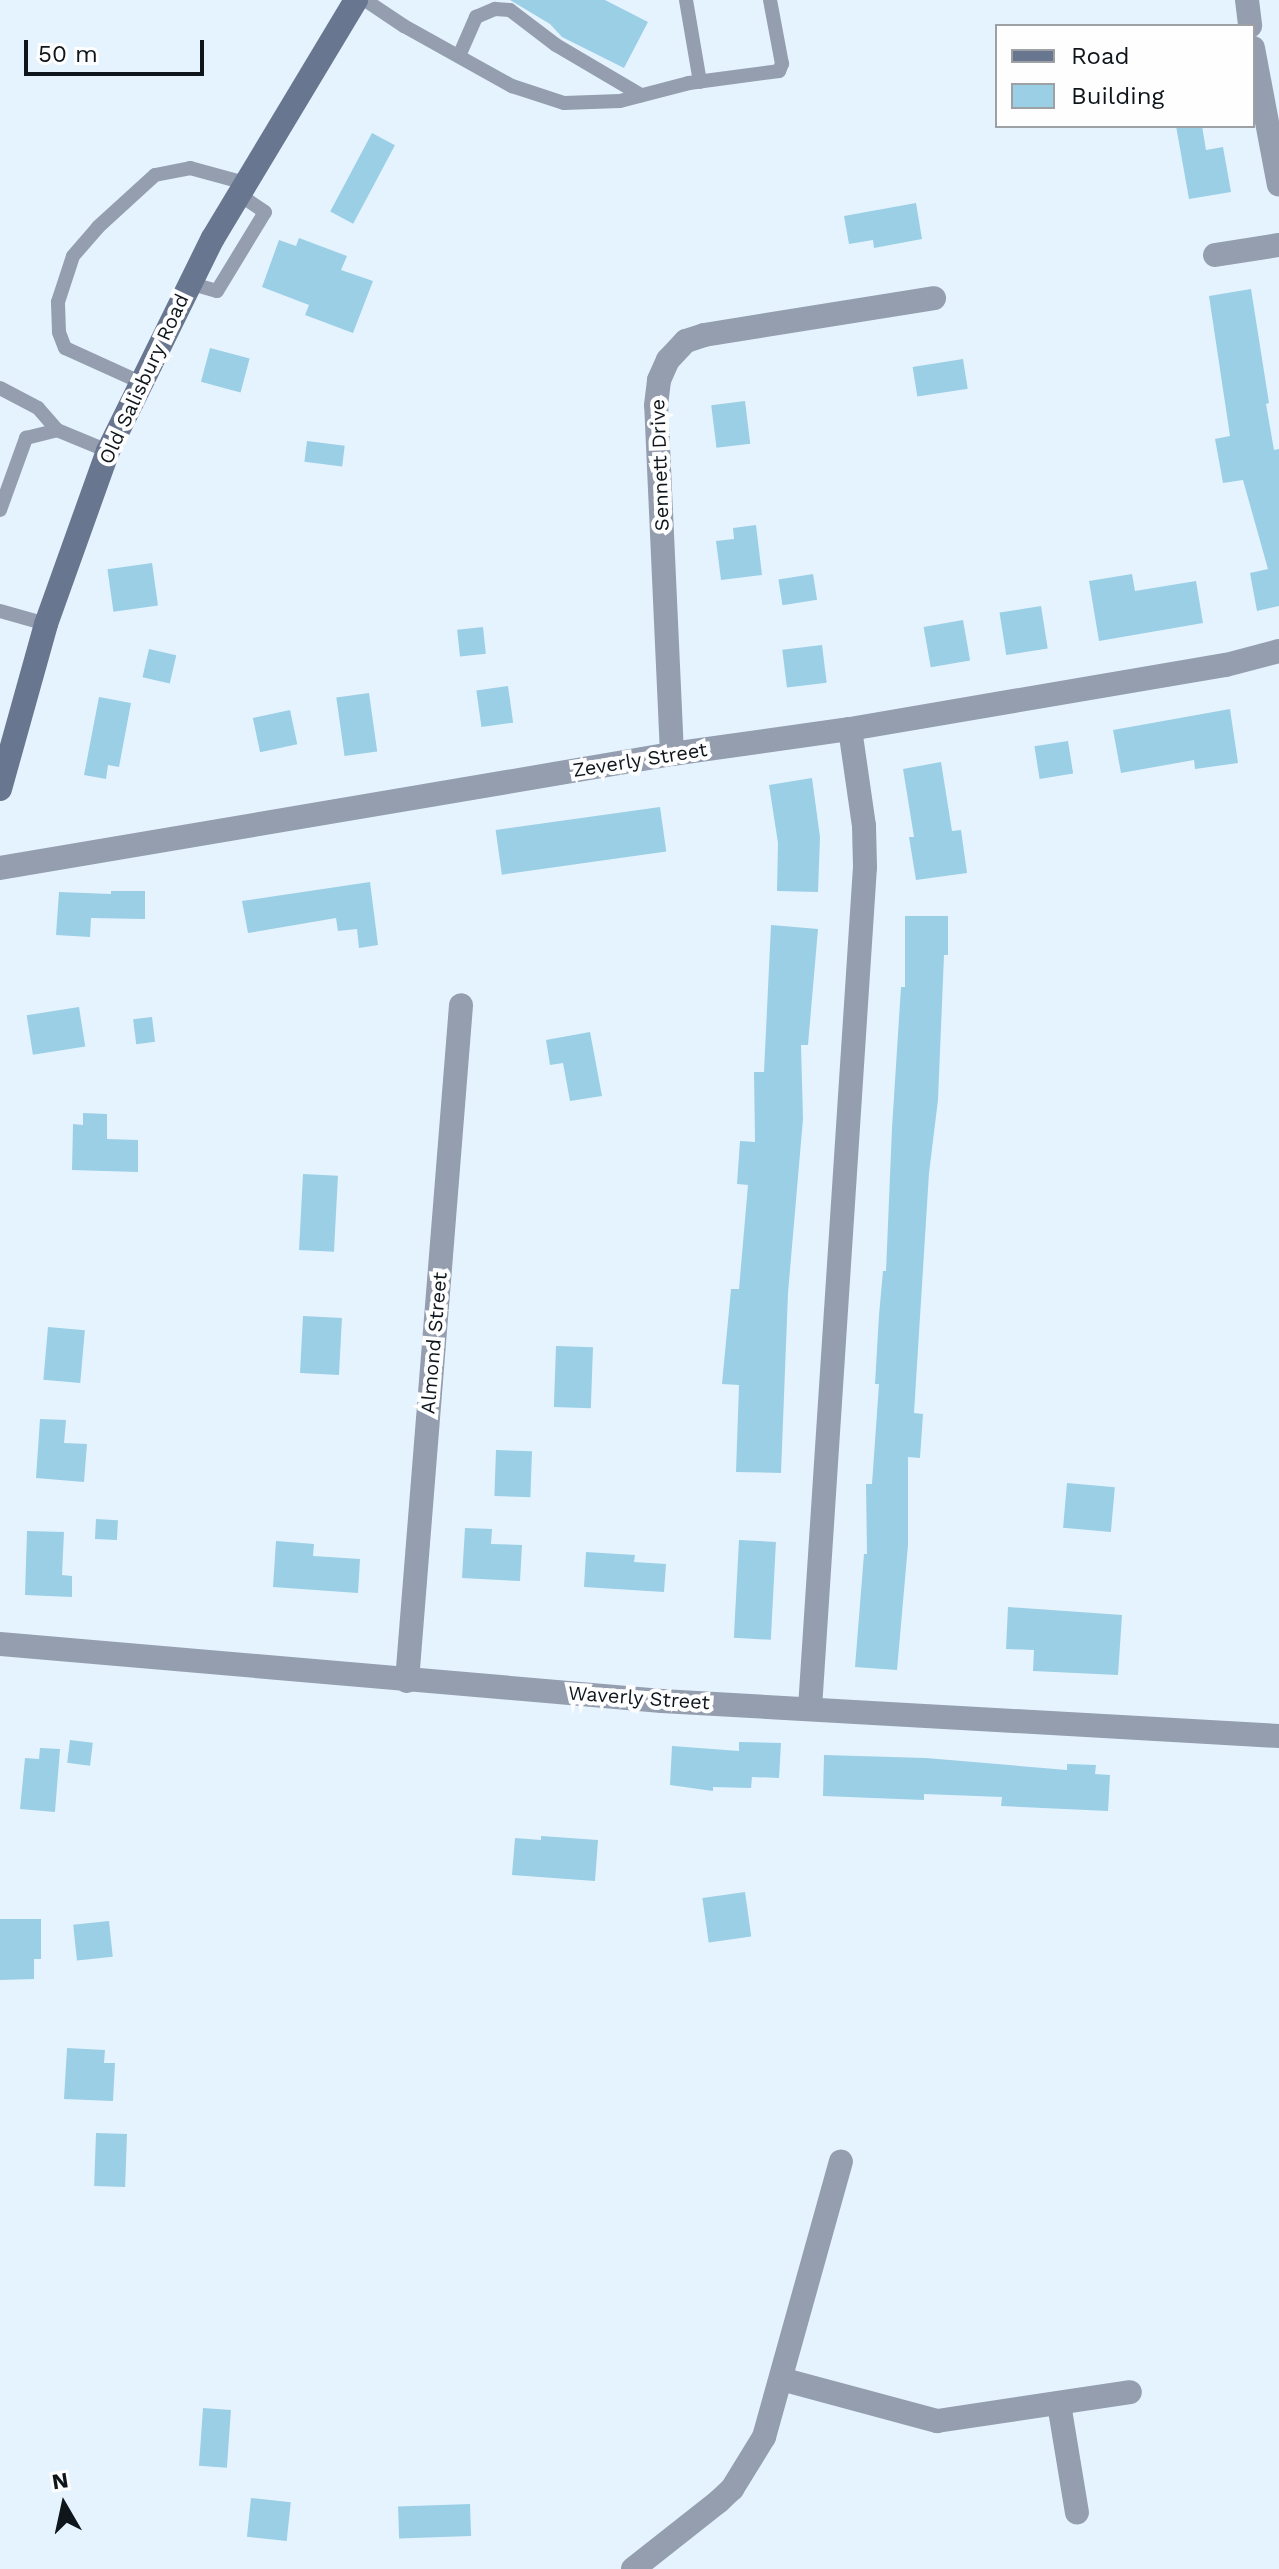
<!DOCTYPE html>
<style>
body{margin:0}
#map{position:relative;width:1279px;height:2569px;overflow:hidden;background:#e5f3ff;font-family:"Work Sans",sans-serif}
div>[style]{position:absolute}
.building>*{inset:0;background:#9bcfe5;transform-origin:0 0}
.lane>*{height:14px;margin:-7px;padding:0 7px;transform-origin:7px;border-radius:7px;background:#949eaf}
.street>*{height:24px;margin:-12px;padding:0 12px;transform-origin:12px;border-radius:12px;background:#949eaf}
.secondary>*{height:24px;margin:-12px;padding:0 12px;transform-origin:12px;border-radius:12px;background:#69768f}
span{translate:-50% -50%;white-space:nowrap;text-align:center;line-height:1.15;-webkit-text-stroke:8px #fefefe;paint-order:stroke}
.street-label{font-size:20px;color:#0e161c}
.legend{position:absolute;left:995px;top:24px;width:260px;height:104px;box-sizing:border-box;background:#fefefe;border:2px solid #9ea1a4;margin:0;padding:10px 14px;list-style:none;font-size:24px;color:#0e161c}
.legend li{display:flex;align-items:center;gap:16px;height:40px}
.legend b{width:40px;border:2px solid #9ea1a4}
.north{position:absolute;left:24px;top:2465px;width:80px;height:80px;-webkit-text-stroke:6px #fefefe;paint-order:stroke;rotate:351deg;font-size:22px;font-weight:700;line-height:32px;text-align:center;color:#0e161c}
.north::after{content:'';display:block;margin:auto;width:28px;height:36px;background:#0e161c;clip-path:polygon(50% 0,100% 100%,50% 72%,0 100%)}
.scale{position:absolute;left:24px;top:40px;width:180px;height:36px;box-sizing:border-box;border:4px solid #0e161c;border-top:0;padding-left:10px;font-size:24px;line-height:28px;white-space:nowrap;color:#0e161c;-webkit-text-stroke:6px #fefefe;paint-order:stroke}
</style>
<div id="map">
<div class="building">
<div style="clip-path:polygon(510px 0,605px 0,648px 22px,624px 68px,562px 37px,550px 24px)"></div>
<div style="clip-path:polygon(1176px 126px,1202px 126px,1206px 150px,1223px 147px,1231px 192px,1189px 199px)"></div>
<div style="left:372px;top:133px;width:26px;height:89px;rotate:28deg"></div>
<div style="clip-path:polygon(916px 203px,922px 239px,874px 248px,873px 240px,849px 244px,844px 216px)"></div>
<div style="clip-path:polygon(299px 238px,347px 256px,341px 270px,373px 281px,353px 333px,305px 315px,309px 305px,262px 287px,279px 240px,296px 246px)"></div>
<div style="clip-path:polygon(1251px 289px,1269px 403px,1266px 404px,1274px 450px,1279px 449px,1279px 606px,1257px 611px,1250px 573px,1268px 569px,1243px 480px,1223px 483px,1215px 439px,1230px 436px,1209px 296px)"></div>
<div style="left:210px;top:348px;width:41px;height:35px;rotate:15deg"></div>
<div style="left:963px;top:359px;width:30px;height:51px;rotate:81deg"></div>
<div style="left:745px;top:401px;width:43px;height:34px;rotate:83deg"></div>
<div style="left:307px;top:441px;width:38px;height:21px;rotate:7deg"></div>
<div style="clip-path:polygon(756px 525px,762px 575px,721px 580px,716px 541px,734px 539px,733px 528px)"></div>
<div style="left:152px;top:563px;width:43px;height:45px;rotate:82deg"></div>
<div style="left:813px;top:574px;width:26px;height:35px;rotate:81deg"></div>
<div style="clip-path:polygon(1132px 574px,1135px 591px,1196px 581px,1203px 623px,1099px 641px,1089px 581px)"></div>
<div style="left:1041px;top:606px;width:43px;height:42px;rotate:81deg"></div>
<div style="left:963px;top:620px;width:41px;height:40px;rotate:80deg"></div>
<div style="left:483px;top:627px;width:27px;height:26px;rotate:84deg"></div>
<div style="left:822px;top:645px;width:38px;height:40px;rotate:83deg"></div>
<div style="left:149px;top:649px;width:28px;height:29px;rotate:13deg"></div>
<div style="left:508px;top:686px;width:37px;height:32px;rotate:82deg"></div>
<div style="left:369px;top:693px;width:59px;height:33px;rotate:82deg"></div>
<div style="clip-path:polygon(99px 697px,131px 703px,119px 767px,108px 765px,106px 779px,84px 775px)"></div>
<div style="clip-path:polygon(1230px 709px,1238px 763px,1195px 769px,1194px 760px,1121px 773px,1113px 730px)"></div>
<div style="left:290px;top:710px;width:35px;height:38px;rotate:78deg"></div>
<div style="left:1068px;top:741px;width:33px;height:34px;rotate:81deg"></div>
<div style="clip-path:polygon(941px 762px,952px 831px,961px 830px,967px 873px,916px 880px,909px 837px,914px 837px,903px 769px)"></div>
<div style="clip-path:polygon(812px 778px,820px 837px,818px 892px,777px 891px,778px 843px,769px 785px)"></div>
<div style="left:660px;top:807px;width:45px;height:166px;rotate:82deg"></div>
<div style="clip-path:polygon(370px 882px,378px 945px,359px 948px,357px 929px,338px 931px,336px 918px,248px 933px,242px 901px)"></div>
<div style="clip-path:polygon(111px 891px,145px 891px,145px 919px,91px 918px,90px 937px,56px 935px,59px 892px,111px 894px)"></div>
<div style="clip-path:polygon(905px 916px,948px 916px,948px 955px,944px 955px,938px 1100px,929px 1173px,914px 1413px,923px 1414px,920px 1458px,908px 1457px,908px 1545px,897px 1670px,855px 1667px,864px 1554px,867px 1554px,866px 1484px,872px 1484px,879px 1384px,875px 1384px,879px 1315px,883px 1271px,886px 1271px,892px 1128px,901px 987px,905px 987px)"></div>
<div style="clip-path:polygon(771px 925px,818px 929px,808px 1045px,801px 1045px,803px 1119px,788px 1293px,781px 1473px,736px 1472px,739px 1385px,722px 1384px,731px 1289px,739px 1289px,748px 1185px,737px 1184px,740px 1141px,755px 1142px,754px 1072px,764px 1072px)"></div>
<div style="left:79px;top:1007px;width:40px;height:53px;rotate:81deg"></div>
<div style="left:152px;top:1017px;width:25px;height:19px;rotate:83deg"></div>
<div style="clip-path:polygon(590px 1032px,602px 1096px,570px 1101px,563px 1063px,550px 1065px,546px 1040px)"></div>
<div style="clip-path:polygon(83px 1113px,107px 1114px,107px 1139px,138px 1140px,138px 1172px,72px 1170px,73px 1124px,83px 1125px)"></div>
<div style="left:303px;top:1174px;width:35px;height:76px;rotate:3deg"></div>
<div style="left:303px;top:1316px;width:39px;height:57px;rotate:3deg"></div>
<div style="left:48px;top:1327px;width:37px;height:53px;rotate:5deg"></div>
<div style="left:556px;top:1346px;width:37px;height:61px;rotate:2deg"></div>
<div style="clip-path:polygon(40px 1419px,66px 1420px,64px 1443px,87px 1444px,84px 1482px,36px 1478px)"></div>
<div style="left:496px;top:1450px;width:36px;height:46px;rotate:2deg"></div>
<div style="left:1067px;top:1483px;width:48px;height:45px;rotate:5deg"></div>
<div style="left:96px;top:1519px;width:22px;height:20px;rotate:3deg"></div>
<div style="clip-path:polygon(465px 1528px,492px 1529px,491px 1544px,522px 1545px,520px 1581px,462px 1578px)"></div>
<div style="clip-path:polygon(27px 1531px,64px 1532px,62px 1575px,72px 1576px,72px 1597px,25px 1595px)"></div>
<div style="left:739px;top:1540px;width:37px;height:98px;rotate:3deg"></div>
<div style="clip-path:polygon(276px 1541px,314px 1544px,313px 1556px,360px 1559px,358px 1593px,273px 1587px)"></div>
<div style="clip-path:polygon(586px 1552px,635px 1555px,634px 1562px,666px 1564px,664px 1592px,584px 1587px)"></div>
<div style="clip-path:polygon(1008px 1607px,1122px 1615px,1118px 1675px,1033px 1671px,1034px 1650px,1006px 1649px)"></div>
<div style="left:70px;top:1740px;width:23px;height:23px;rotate:7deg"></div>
<div style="clip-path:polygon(739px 1742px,781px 1743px,779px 1778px,752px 1777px,751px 1788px,713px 1787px,713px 1791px,670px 1785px,672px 1746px,739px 1751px)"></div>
<div style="clip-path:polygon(40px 1748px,60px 1749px,55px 1812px,20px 1809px,25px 1758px,39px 1759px)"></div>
<div style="clip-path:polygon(824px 1755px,926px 1758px,1067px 1770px,1067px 1764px,1096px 1765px,1095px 1774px,1110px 1775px,1108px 1811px,1001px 1806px,1002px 1797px,924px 1794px,924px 1800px,823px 1796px)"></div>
<div style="clip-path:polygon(541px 1836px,598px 1840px,595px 1881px,512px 1875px,515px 1838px,541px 1840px)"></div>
<div style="left:745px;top:1892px;width:45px;height:43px;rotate:82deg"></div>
<div style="clip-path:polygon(0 1919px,41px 1919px,41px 1959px,34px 1959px,34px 1979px,0 1980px)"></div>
<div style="left:109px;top:1921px;width:36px;height:36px;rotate:84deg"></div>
<div style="clip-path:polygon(67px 2048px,105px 2050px,104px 2063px,115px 2063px,113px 2101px,64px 2099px)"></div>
<div style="left:96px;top:2133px;width:31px;height:53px;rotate:2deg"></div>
<div style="left:203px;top:2408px;width:28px;height:58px;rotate:4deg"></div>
<div style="left:251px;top:2498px;width:40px;height:39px;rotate:6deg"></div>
<div style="left:470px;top:2504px;width:32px;height:72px;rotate:88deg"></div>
</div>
<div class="lane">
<div style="left:365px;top:0;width:47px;rotate:33.7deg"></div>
<div style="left:404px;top:26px;width:124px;rotate:29.1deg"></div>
<div style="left:512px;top:86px;width:55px;rotate:18.1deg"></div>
<div style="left:564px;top:103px;width:56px;rotate:-2deg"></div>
<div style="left:620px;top:101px;width:71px;rotate:-14.6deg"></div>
<div style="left:689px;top:83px;width:91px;rotate:-7.6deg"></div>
<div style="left:779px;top:71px;width:8px;rotate:-67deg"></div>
<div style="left:782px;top:64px;width:65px;rotate:-100.6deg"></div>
<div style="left:686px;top:0;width:83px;rotate:80.3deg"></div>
<div style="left:459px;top:56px;width:43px;rotate:-66.4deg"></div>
<div style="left:476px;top:17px;width:21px;rotate:-23deg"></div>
<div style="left:495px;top:9px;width:15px;rotate:4deg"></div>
<div style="left:510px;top:10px;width:58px;rotate:37.3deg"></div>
<div style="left:556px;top:45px;width:99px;rotate:30.5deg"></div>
<div style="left:189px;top:283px;width:29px;rotate:16deg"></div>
<div style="left:217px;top:291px;width:92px;rotate:-58.7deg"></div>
<div style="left:265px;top:212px;width:32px;rotate:-146deg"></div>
<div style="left:140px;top:382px;width:82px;rotate:-155.6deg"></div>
<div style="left:65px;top:348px;width:17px;rotate:-111deg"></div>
<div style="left:59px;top:332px;width:30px;rotate:-92deg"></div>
<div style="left:58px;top:302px;width:48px;rotate:-71.9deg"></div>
<div style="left:73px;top:256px;width:38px;rotate:-49deg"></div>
<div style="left:98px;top:227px;width:77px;rotate:-42.4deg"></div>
<div style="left:155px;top:175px;width:36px;rotate:-11deg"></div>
<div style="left:190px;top:168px;width:57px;rotate:15.3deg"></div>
<div style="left:0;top:388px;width:43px;rotate:27.8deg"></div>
<div style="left:38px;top:408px;width:29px;rotate:49deg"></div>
<div style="left:0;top:510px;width:77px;rotate:-70.1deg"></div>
<div style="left:26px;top:438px;width:32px;rotate:-14deg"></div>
<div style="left:57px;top:430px;width:55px;rotate:22.4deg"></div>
<div style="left:0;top:611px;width:48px;rotate:15.8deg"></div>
</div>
<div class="street">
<div style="left:1247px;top:0;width:26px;rotate:83deg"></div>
<div style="left:1253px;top:48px;width:139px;rotate:79.3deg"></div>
<div style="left:1215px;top:255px;width:65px;rotate:-8.9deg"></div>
<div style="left:672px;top:754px;width:349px;rotate:-92.6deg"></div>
<div style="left:656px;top:405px;width:25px;rotate:-83deg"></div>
<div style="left:659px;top:380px;width:22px;rotate:-66deg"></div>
<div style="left:668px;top:360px;width:26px;rotate:-47deg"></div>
<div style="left:686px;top:341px;width:19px;rotate:-18deg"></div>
<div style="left:704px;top:335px;width:233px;rotate:-9.1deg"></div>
<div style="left:0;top:868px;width:682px;rotate:-9.63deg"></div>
<div style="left:672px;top:754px;width:180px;rotate:-8deg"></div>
<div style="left:850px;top:729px;width:381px;rotate:-9.7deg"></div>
<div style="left:1226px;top:665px;width:55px;rotate:-14.8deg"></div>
<div style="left:0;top:1644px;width:664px;rotate:4.92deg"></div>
<div style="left:662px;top:1701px;width:618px;rotate:3.25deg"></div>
<div style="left:407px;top:1681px;width:678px;rotate:-85.43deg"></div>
<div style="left:810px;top:1708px;width:843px;rotate:-86.26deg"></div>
<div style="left:865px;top:867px;width:41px;rotate:-91.4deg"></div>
<div style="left:864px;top:826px;width:98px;rotate:-98.2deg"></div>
<div style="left:781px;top:2379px;width:162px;rotate:15.1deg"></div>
<div style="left:937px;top:2421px;width:195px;rotate:-8.5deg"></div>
<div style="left:1059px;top:2404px;width:110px;rotate:80.6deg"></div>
<div style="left:633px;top:2569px;width:110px;rotate:-38.3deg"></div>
<div style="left:719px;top:2501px;width:18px;rotate:-43deg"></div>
<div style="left:732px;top:2489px;width:61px;rotate:-58.4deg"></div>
<div style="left:764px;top:2437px;width:286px;rotate:-74.4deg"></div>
</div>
<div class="secondary">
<div style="left:0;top:789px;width:171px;rotate:-74.4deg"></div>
<div style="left:46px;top:624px;width:184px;rotate:-70.3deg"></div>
<div style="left:108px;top:451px;width:237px;rotate:-63.8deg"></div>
<div style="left:213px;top:238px;width:278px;rotate:-59deg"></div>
</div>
<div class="street-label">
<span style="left:144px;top:379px;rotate:-65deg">Old Salisbury Road</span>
<span style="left:660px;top:465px;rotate:-92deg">Sennett Drive</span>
<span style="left:640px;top:760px;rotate:-9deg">Zeverly Street</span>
<span style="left:434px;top:1343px;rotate:-85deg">Almond Street</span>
<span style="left:639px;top:1698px;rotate:4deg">Waverly Street</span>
</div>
<ul class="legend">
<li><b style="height:10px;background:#69768f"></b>Road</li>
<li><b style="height:22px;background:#9bcfe5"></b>Building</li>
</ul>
<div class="north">N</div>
<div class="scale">50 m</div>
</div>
